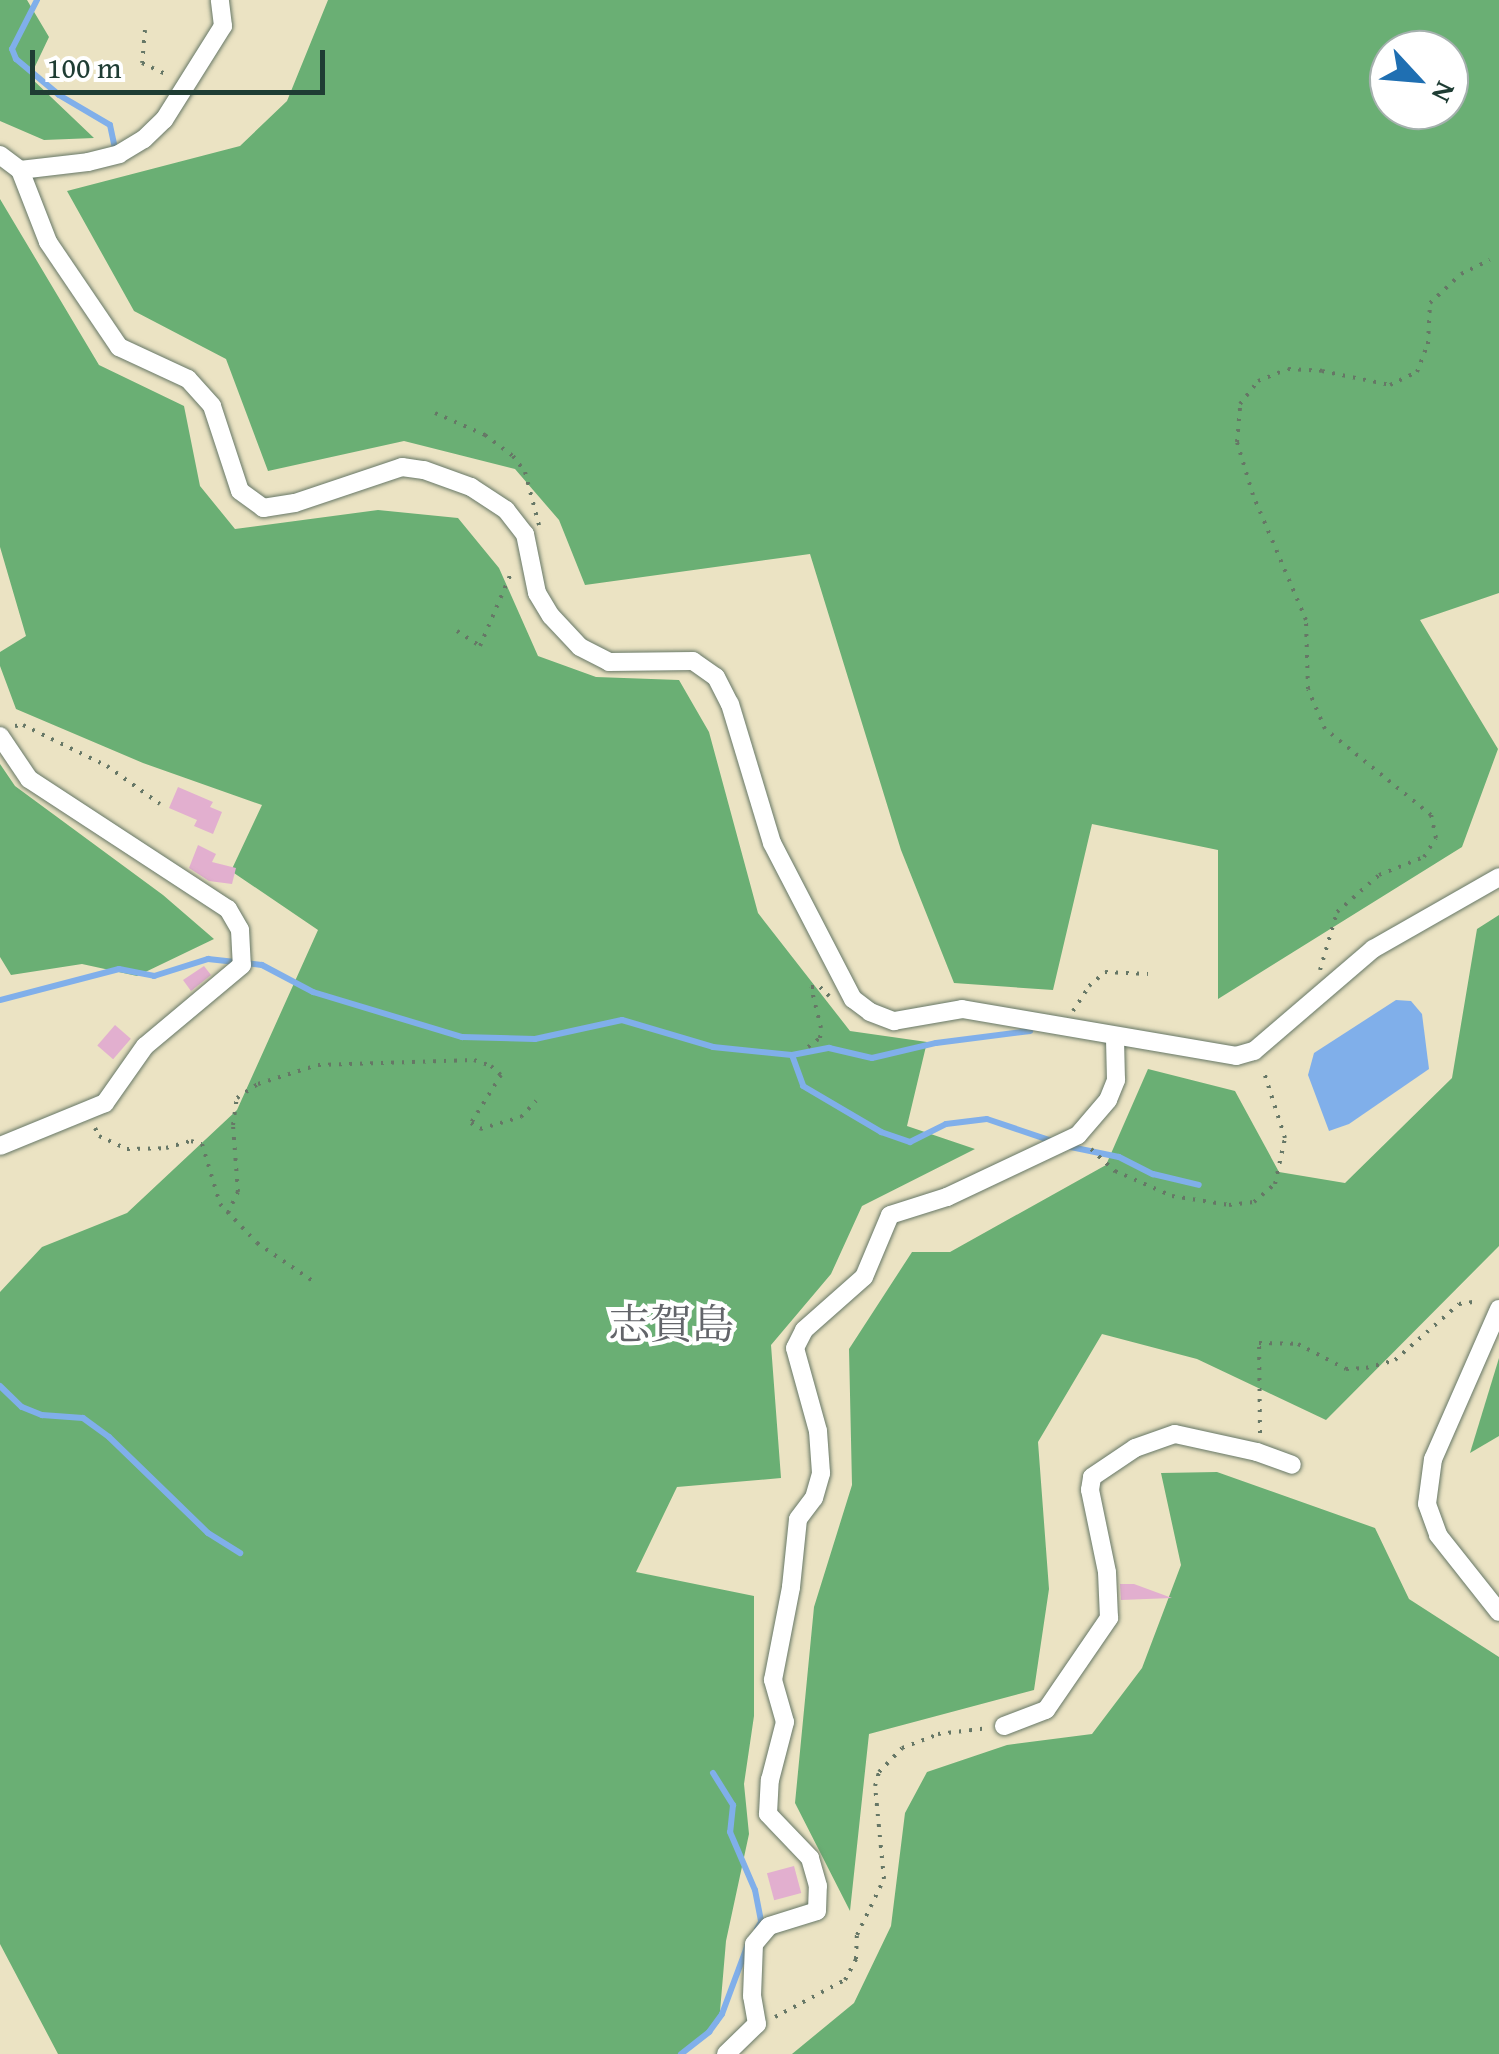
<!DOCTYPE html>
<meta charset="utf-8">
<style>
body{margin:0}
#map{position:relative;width:1499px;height:2054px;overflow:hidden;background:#ebe3c3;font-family:"Gentium Book Plus","Noto Serif JP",serif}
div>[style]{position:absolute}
.forest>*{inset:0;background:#6aaf74}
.water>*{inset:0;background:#80afea}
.stream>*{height:6px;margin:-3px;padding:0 3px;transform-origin:3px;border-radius:3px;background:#80afea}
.building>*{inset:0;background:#e2afcf;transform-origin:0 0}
.path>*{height:4px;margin-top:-2px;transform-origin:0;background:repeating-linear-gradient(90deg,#676 0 2.5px,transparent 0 10.5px)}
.roads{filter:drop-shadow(0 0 2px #676) drop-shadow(0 0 2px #676)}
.minor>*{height:18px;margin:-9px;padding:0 9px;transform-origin:9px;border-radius:9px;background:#fff}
span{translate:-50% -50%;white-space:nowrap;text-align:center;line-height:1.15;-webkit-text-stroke:8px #fff;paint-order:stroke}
.quarter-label{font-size:42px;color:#63656a}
.north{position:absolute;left:1369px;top:30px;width:100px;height:100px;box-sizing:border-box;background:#fff;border:2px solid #a5b1ae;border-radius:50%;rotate:116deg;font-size:28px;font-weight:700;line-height:40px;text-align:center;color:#1f3d34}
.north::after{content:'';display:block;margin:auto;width:35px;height:45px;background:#1f6fb2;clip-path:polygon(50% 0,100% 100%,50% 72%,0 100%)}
.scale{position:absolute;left:30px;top:50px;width:295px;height:45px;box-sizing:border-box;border:5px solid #1f3d34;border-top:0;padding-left:12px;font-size:30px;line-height:35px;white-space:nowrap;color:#1f3d34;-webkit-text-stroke:8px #fff;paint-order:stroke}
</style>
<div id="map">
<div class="forest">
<div style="clip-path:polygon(0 0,27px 0,49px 37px,30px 77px,94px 138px,44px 140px,0 121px)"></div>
<div style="clip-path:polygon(evenodd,328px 0,1499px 0,1499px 593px,1420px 620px,1498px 749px,1462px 847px,1218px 999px,1218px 850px,1092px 824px,1053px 990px,954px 983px,901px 850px,810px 554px,585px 585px,559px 520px,515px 469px,404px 441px,268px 471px,226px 359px,134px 311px,67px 191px,240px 146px,287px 101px,328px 0,1389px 50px,1449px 50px,1449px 110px,1389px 110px,1389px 50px)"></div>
<div style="clip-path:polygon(0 199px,99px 365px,184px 406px,200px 486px,235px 529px,378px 510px,458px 518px,499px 568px,538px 656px,596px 677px,679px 680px,709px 732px,758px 913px,850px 1031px,927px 1042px,907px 1126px,975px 1149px,862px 1206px,831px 1274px,771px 1345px,781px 1478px,677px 1487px,636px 1572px,754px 1596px,754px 1716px,744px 1784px,749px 1834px,726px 1941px,719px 2023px,683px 2054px,58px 2054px,0 1944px,0 1292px,42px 1247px,127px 1213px,237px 1110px,318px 930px,231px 871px,262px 805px,143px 763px,16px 709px,0 666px,0 652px,26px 636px,0 547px)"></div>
<div style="clip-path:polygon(0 764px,15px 786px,163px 895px,214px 939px,137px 976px,82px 964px,11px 975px,0 957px)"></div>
<div style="clip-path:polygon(1499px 915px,1499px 1246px,1326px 1420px,1197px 1359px,1102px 1334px,1038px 1442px,1049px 1589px,1034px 1690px,869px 1734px,850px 1911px,795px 1803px,814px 1607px,852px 1485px,849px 1349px,912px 1252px,950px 1252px,1106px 1165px,1148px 1069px,1235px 1091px,1279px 1172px,1345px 1183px,1452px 1078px,1477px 929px)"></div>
<div style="clip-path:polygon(1499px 1358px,1499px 1436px,1470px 1453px)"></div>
<div style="clip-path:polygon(1217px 1472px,1375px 1528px,1409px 1599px,1499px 1657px,1499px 2054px,792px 2054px,854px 2003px,891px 1926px,905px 1813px,927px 1772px,1007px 1745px,1092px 1734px,1142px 1668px,1181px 1565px,1161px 1473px)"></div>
</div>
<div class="water">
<div style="clip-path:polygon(1396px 1000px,1411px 1001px,1422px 1014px,1429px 1069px,1349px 1124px,1329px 1131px,1308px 1075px,1314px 1053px)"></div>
</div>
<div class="stream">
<div style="left:37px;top:0;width:55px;rotate:117deg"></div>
<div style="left:12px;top:49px;width:11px;rotate:68deg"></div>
<div style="left:16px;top:59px;width:56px;rotate:39.9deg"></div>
<div style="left:59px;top:95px;width:59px;rotate:30.5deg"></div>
<div style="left:110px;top:125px;width:25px;rotate:78deg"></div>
<div style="left:0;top:1000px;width:123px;rotate:-14.6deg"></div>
<div style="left:119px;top:969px;width:36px;rotate:11deg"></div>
<div style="left:154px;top:976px;width:57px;rotate:-17.5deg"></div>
<div style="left:208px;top:959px;width:54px;rotate:6.3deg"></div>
<div style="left:262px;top:965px;width:58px;rotate:27.9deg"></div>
<div style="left:313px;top:992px;width:156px;rotate:16.8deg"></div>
<div style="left:462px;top:1037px;width:73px;rotate:1.6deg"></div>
<div style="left:535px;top:1039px;width:89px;rotate:-12.3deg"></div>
<div style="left:622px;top:1020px;width:95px;rotate:16.5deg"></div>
<div style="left:713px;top:1047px;width:79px;rotate:5.8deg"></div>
<div style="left:792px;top:1055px;width:38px;rotate:-11deg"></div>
<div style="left:829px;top:1048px;width:44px;rotate:13.1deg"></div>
<div style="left:872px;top:1058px;width:66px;rotate:-13.2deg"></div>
<div style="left:936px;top:1043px;width:95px;rotate:-7.3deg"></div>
<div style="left:792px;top:1055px;width:33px;rotate:70deg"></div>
<div style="left:803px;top:1086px;width:91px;rotate:30.5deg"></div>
<div style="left:881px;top:1132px;width:31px;rotate:19deg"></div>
<div style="left:910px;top:1142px;width:40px;rotate:-26.6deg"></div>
<div style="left:946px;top:1124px;width:41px;rotate:-7deg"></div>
<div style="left:987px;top:1119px;width:72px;rotate:18.7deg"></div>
<div style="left:1066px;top:1146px;width:54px;rotate:11.7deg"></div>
<div style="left:1119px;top:1157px;width:38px;rotate:27deg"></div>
<div style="left:1153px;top:1174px;width:47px;rotate:13.4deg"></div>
<div style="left:0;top:1386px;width:30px;rotate:44deg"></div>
<div style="left:22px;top:1407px;width:22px;rotate:22deg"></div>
<div style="left:42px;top:1415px;width:41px;rotate:4.2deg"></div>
<div style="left:83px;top:1418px;width:32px;rotate:36deg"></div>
<div style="left:109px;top:1437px;width:138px;rotate:44.1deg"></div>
<div style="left:208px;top:1533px;width:38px;rotate:32deg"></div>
<div style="left:713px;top:1773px;width:38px;rotate:58deg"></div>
<div style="left:733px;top:1805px;width:27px;rotate:96deg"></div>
<div style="left:730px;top:1832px;width:63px;rotate:66.7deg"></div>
<div style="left:755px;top:1890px;width:33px;rotate:79deg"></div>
<div style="left:761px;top:1922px;width:8px;rotate:120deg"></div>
<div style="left:681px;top:2054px;width:36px;rotate:-38deg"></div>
<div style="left:709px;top:2032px;width:22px;rotate:-54deg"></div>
<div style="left:722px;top:2014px;width:75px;rotate:-69.6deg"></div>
</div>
<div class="building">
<div style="clip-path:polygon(178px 787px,213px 802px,210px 807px,222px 812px,213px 834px,194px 826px,197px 820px,169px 808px)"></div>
<div style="clip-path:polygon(198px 845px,216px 854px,212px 862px,236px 868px,232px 884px,209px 881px,189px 868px)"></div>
<div style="clip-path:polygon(204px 966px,211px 975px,191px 991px,183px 980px)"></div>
<div style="left:115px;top:1025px;width:21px;height:27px;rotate:41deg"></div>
<div style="clip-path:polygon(1120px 1584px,1134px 1584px,1172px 1598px,1121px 1600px)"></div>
<div style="left:794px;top:1866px;width:28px;height:28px;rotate:75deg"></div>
</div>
<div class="path">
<div style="left:145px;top:30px;width:33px;rotate:95deg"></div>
<div style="left:142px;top:63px;width:31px;rotate:25deg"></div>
<div style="left:435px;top:413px;width:55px;rotate:23.7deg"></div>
<div style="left:485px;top:435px;width:35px;rotate:37deg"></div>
<div style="left:513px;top:456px;width:20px;rotate:53deg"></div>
<div style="left:525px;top:472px;width:55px;rotate:75.2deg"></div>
<div style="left:457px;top:631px;width:27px;rotate:33deg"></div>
<div style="left:480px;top:646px;width:82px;rotate:-66.9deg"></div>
<div style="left:15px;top:726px;width:8px;rotate:-7deg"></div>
<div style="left:23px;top:725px;width:93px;rotate:26deg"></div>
<div style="left:107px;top:766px;width:65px;rotate:35.6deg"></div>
<div style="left:1320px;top:970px;width:60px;rotate:-73.7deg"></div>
<div style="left:1337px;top:912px;width:56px;rotate:-41.4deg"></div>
<div style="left:1379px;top:875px;width:48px;rotate:-21.8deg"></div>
<div style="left:1424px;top:857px;width:22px;rotate:-58deg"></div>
<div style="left:1436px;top:838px;width:24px;rotate:-102deg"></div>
<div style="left:1431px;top:815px;width:136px;rotate:-140.9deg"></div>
<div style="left:1325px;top:729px;width:43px;rotate:-113deg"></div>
<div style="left:1308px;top:689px;width:69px;rotate:-91.7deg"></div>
<div style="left:1306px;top:620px;width:136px;rotate:-113deg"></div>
<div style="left:1253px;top:495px;width:55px;rotate:-106.8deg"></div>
<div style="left:1237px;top:442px;width:38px;rotate:-85deg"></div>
<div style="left:1240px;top:404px;width:29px;rotate:-52deg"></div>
<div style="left:1258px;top:381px;width:32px;rotate:-22deg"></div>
<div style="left:1288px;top:369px;width:34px;rotate:3deg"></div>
<div style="left:1322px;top:371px;width:69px;rotate:11.6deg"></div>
<div style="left:1390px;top:385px;width:30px;rotate:-26deg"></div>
<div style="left:1417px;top:372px;width:30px;rotate:-69deg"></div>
<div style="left:1428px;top:344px;width:41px;rotate:-87.2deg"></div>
<div style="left:1430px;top:303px;width:42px;rotate:-43.1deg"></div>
<div style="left:1461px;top:274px;width:32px;rotate:-26deg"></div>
<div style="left:1073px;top:1011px;width:30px;rotate:-57deg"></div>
<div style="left:1089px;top:986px;width:21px;rotate:-41deg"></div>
<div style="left:1105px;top:972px;width:43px;rotate:2.7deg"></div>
<div style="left:808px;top:1047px;width:15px;rotate:-37deg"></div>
<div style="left:820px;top:1038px;width:10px;rotate:-84deg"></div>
<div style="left:821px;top:1028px;width:42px;rotate:-103.7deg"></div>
<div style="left:811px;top:987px;width:9px"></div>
<div style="left:820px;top:987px;width:13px;rotate:45deg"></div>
<div style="left:95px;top:1128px;width:9px;rotate:63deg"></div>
<div style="left:99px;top:1136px;width:31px;rotate:25deg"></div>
<div style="left:127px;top:1149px;width:39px;rotate:-1deg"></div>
<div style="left:166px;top:1148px;width:26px;rotate:-16deg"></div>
<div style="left:191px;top:1141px;width:11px;rotate:15deg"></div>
<div style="left:202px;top:1144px;width:63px;rotate:73.3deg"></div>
<div style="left:220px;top:1204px;width:54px;rotate:46.5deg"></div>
<div style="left:257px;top:1243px;width:73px;rotate:34.3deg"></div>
<div style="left:1091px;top:1149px;width:33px;rotate:43deg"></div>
<div style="left:1115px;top:1171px;width:62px;rotate:23.7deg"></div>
<div style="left:1172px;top:1196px;width:58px;rotate:9deg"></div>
<div style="left:1229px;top:1205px;width:25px;rotate:-7deg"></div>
<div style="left:1254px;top:1202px;width:28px;rotate:-41deg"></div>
<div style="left:1275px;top:1184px;width:47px;rotate:-77.7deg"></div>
<div style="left:1285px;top:1138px;width:72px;rotate:-107.7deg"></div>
<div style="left:228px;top:1213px;width:23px;rotate:-65deg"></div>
<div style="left:238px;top:1192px;width:67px;rotate:-94.3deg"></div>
<div style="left:233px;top:1125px;width:27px;rotate:-82deg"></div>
<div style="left:237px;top:1098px;width:25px;rotate:-34deg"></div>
<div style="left:258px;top:1084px;width:63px;rotate:-17.6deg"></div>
<div style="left:318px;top:1065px;width:156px;rotate:-1.8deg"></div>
<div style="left:474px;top:1060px;width:18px;rotate:19deg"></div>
<div style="left:491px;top:1066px;width:13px;rotate:42deg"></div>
<div style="left:501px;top:1075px;width:57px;rotate:122deg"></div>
<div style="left:471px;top:1123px;width:11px;rotate:34deg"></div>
<div style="left:480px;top:1129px;width:43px;rotate:-16.3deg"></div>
<div style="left:521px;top:1117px;width:22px;rotate:-47deg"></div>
<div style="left:1260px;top:1433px;width:90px;rotate:-90.6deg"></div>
<div style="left:1259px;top:1343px;width:39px;rotate:1deg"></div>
<div style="left:1298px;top:1344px;width:54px;rotate:27.5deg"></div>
<div style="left:1346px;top:1369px;width:20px;rotate:-3deg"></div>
<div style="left:1366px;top:1368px;width:30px;rotate:-15deg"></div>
<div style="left:1395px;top:1360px;width:85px;rotate:-41.2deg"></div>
<div style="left:1459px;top:1304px;width:21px;rotate:-8deg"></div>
<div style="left:775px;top:2017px;width:79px;rotate:-27.9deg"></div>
<div style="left:845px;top:1980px;width:24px;rotate:-62deg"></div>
<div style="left:856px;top:1959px;width:24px;rotate:-88deg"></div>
<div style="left:857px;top:1935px;width:62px;rotate:-64.3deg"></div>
<div style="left:884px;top:1879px;width:93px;rotate:-95.5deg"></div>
<div style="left:875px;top:1786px;width:15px;rotate:-74deg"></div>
<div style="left:879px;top:1772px;width:33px;rotate:-46deg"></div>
<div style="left:902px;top:1748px;width:39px;rotate:-21deg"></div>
<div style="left:938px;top:1734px;width:51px;rotate:-6.7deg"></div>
</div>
<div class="roads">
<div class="minor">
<div style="left:0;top:155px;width:25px;rotate:37deg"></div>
<div style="left:20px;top:170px;width:77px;rotate:68.7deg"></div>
<div style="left:48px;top:242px;width:127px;rotate:55.9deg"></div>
<div style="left:119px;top:347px;width:76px;rotate:24.9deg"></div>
<div style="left:188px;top:379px;width:36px;rotate:48deg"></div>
<div style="left:212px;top:406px;width:89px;rotate:71.8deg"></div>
<div style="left:240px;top:491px;width:29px;rotate:36deg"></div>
<div style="left:263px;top:508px;width:32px;rotate:-9deg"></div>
<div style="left:295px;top:503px;width:113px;rotate:-18.6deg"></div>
<div style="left:402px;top:467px;width:22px;rotate:8deg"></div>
<div style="left:424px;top:470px;width:50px;rotate:19.9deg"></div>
<div style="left:471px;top:487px;width:42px;rotate:33.3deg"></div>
<div style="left:506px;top:510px;width:31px;rotate:52deg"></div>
<div style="left:525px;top:534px;width:60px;rotate:78.5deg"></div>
<div style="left:537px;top:593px;width:27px;rotate:59deg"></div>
<div style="left:551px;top:616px;width:42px;rotate:46.9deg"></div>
<div style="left:580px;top:647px;width:33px;rotate:27deg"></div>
<div style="left:609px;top:662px;width:84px;rotate:-0.7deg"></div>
<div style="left:693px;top:661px;width:28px;rotate:35deg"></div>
<div style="left:716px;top:677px;width:30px;rotate:63deg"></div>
<div style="left:730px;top:704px;width:145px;rotate:73.2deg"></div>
<div style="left:772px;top:843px;width:176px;rotate:62.6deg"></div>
<div style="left:853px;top:999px;width:21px;rotate:37deg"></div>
<div style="left:870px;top:1012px;width:26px;rotate:21deg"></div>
<div style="left:894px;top:1021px;width:69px;rotate:-10deg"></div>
<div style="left:962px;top:1009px;width:278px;rotate:9.7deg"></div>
<div style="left:1236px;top:1056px;width:19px;rotate:-16deg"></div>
<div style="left:1254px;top:1051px;width:157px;rotate:-40.6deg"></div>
<div style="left:1373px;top:949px;width:145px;rotate:-29.7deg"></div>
<div style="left:20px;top:170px;width:68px;rotate:-6.7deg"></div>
<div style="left:88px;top:162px;width:32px;rotate:-14deg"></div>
<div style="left:119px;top:154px;width:29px;rotate:-31deg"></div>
<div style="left:144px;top:139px;width:28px;rotate:-44deg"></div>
<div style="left:164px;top:120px;width:111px;rotate:-57.9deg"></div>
<div style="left:223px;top:26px;width:26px;rotate:-97deg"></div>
<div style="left:0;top:736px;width:52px;rotate:56deg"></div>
<div style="left:29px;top:779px;width:238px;rotate:33.2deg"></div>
<div style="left:228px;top:909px;width:24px;rotate:60deg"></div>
<div style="left:240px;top:930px;width:35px;rotate:87deg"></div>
<div style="left:242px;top:965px;width:126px;rotate:140.1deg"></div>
<div style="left:145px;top:1046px;width:70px;rotate:125.1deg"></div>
<div style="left:105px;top:1103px;width:113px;rotate:157.7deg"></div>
<div style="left:1499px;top:1309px;width:164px;rotate:113.7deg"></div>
<div style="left:1433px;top:1459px;width:45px;rotate:97.6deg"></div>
<div style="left:1427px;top:1504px;width:33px;rotate:70deg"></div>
<div style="left:1438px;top:1535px;width:98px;rotate:51.6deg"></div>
<div style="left:1004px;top:1726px;width:45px;rotate:-20.9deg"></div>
<div style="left:1046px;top:1710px;width:112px;rotate:-55.6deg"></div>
<div style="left:1109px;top:1618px;width:46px;rotate:-92.5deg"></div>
<div style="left:1107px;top:1572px;width:84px;rotate:-101.7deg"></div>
<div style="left:1090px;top:1490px;width:13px;rotate:-81deg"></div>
<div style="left:1092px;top:1477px;width:52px;rotate:-34deg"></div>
<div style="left:1135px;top:1448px;width:42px;rotate:-19.3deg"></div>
<div style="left:1175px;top:1434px;width:84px;rotate:12.4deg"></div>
<div style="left:1257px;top:1452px;width:37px;rotate:20deg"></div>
<div style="left:726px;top:2054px;width:43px;rotate:-44.1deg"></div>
<div style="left:757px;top:2024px;width:28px;rotate:-100deg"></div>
<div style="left:752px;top:1996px;width:52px;rotate:-87.8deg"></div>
<div style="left:754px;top:1944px;width:23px;rotate:-50deg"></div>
<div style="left:769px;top:1926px;width:50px;rotate:-17.4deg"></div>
<div style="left:817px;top:1911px;width:25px;rotate:-88deg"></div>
<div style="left:818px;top:1886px;width:29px;rotate:-106deg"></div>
<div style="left:810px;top:1858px;width:61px;rotate:-133.7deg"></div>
<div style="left:768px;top:1814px;width:34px;rotate:-87deg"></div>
<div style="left:770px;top:1780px;width:60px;rotate:-75.5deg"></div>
<div style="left:785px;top:1722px;width:44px;rotate:-105.9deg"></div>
<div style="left:773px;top:1680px;width:95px;rotate:-79deg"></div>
<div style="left:791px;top:1587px;width:68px;rotate:-84.1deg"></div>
<div style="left:798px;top:1519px;width:26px;rotate:-53deg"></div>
<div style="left:814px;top:1498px;width:26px;rotate:-74deg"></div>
<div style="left:821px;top:1473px;width:42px;rotate:-94.1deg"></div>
<div style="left:818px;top:1431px;width:86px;rotate:-105.5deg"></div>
<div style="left:795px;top:1348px;width:20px;rotate:-63deg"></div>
<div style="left:804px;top:1330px;width:80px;rotate:-41.5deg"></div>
<div style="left:864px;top:1277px;width:67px;rotate:-67.2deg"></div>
<div style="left:890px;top:1215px;width:60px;rotate:-17.5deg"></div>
<div style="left:947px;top:1197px;width:145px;rotate:-25.3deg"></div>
<div style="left:1078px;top:1135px;width:46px;rotate:-49.4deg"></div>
<div style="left:1108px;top:1100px;width:22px;rotate:-68deg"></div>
<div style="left:1116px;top:1080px;width:42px;rotate:-91.4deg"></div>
</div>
</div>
<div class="quarter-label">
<span style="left:671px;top:1324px">志賀島</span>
</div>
<div class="north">N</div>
<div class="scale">100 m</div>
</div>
